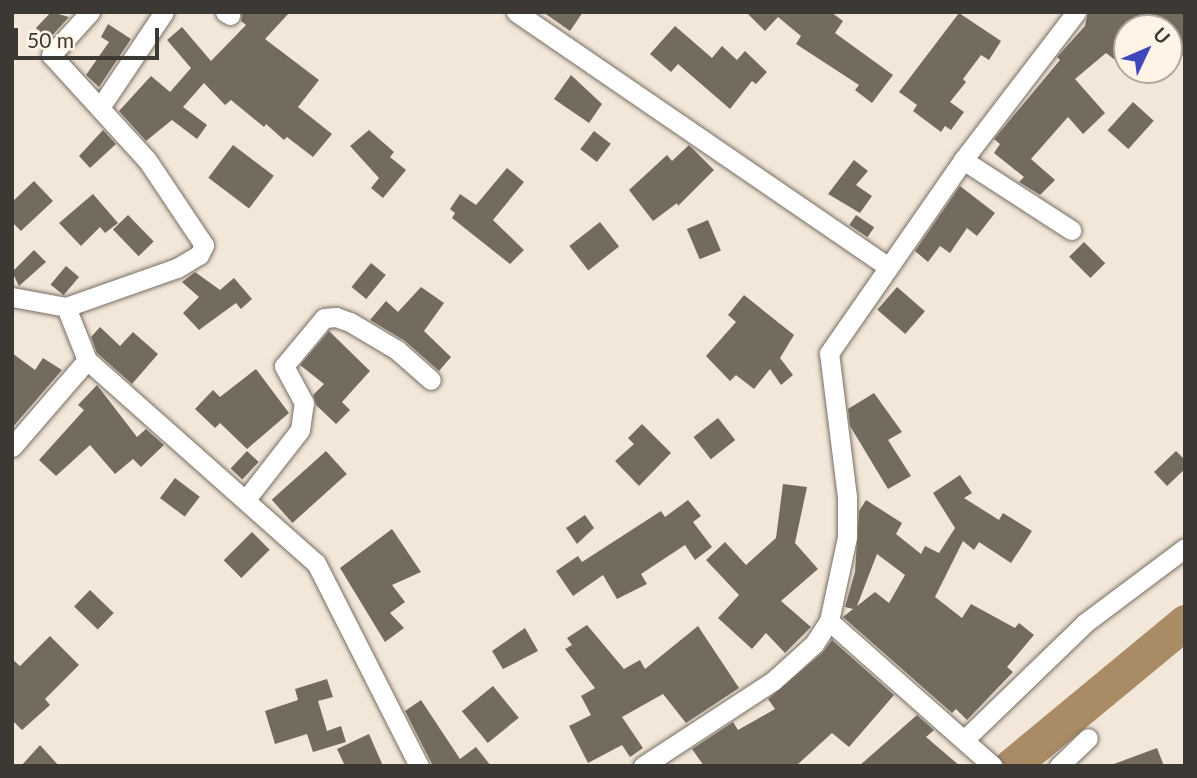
<!DOCTYPE html>
<style>
body{margin:0}
#map{position:relative;width:1197px;height:778px;overflow:hidden;background:#f2e7d9;font-family:Lato,sans-serif}
div>[style]{position:absolute}
.river>*{height:35px;margin:-17.5px;padding:0 17.5px;transform-origin:17.5px;border-radius:17.5px;background:#a98c66}
.building>*{inset:0;background:#746b5f;transform-origin:0 0}
.roads{filter:drop-shadow(0 0 2px #776d62) drop-shadow(0 0 2px #776d62)}
.minor>*{height:19px;margin:-9.5px;padding:0 9.5px;transform-origin:9.5px;border-radius:9.5px;background:#fff}
span{translate:-50% -50%;white-space:nowrap;text-align:center;line-height:1.15;-webkit-text-stroke:7px #fff4e6;paint-order:stroke}
.frame{position:absolute;inset:0;border:14px solid #3c3833;pointer-events:none}
.north{position:absolute;left:1113px;top:14px;width:70px;height:70px;box-sizing:border-box;background:#fff4e6;border:2px solid #b1a99e;border-radius:50%;rotate:46deg;font-size:19px;font-weight:700;line-height:28px;text-align:center;color:#3c3833}
.north::after{content:'';display:block;margin:auto;width:24px;height:32px;background:#3f47bc;clip-path:polygon(50% 0,100% 100%,50% 72%,0 100%)}
.scale{position:absolute;left:14px;top:28px;width:145px;height:32px;box-sizing:border-box;border:4px solid #3c3833;border-top:0;padding-left:9px;font-size:21px;line-height:24px;white-space:nowrap;color:#3c3833;-webkit-text-stroke:5px #fff4e6;paint-order:stroke}
</style>
<div id="map">
<div class="river">
<div style="left:1011px;top:766px;width:226px;rotate:-39.6deg"></div>
</div>
<div class="building">
<div style="clip-path:polygon(51px 12px,69px 17px,48px 40px,36px 28px)"></div>
<div style="clip-path:polygon(242px 12px,290px 12px,265px 39px,319px 80px,298px 107px,332px 134px,313px 157px,287px 137px,284px 140px,266px 124px,264px 127px,231px 100px,225px 105px,204px 83px,183px 107px,207px 125px,197px 139px,172px 120px,146px 141px,119px 111px,151px 76px,170px 92px,191px 68px,167px 40px,182px 27px,211px 61px,246px 25px,241px 21px)"></div>
<div style="clip-path:polygon(543px 12px,583px 12px,570px 31px)"></div>
<div style="clip-path:polygon(746px 12px,831px 12px,843px 21px,835px 33px,893px 75px,872px 103px,855px 90px,859px 85px,796px 44px,801px 36px,778px 17px,765px 31px)"></div>
<div style="clip-path:polygon(1088px 12px,1185px 12px,1185px 57px,1169px 46px,1169px 28px,1127px 28px,1127px 69px,1106px 53px,1075px 79px,1105px 113px,1083px 134px,1068px 117px,1031px 159px,1055px 180px,1040px 195px,1019px 182px,1024px 177px,994px 153px,1000px 144px,994px 139px,1060px 60px,1057px 57px,1085px 26px)"></div>
<div style="clip-path:polygon(959px 13px,1001px 41px,989px 60px,981px 55px,963px 79px,966px 82px,950px 102px,964px 112px,951px 130px,945px 126px,941px 132px,913px 111px,917px 105px,899px 92px)"></div>
<div style="clip-path:polygon(108px 24px,131px 39px,99px 87px,86px 75px,109px 42px,101px 37px)"></div>
<div style="clip-path:polygon(675px 26px,712px 58px,722px 46px,737px 60px,745px 51px,767px 72px,756px 84px,752px 81px,730px 109px,678px 64px,671px 72px,650px 54px)"></div>
<div style="clip-path:polygon(571px 75px,602px 104px,589px 123px,554px 99px)"></div>
<div style="left:1133px;top:102px;width:28px;height:38px;rotate:42deg"></div>
<div style="clip-path:polygon(103px 130px,116px 144px,90px 168px,79px 156px)"></div>
<div style="clip-path:polygon(369px 130px,394px 152px,390px 157px,406px 170px,383px 198px,371px 188px,379px 178px,350px 146px)"></div>
<div style="left:594px;top:131px;width:21px;height:23px;rotate:37deg"></div>
<div style="left:233px;top:145px;width:51px;height:41px;rotate:37deg"></div>
<div style="clip-path:polygon(689px 145px,714px 170px,678px 206px,677px 203px,653px 221px,629px 190px,667px 155px,672px 161px)"></div>
<div style="clip-path:polygon(854px 160px,868px 171px,856px 185px,872px 196px,860px 213px,828px 194px)"></div>
<div style="clip-path:polygon(507px 168px,524px 182px,493px 220px,524px 250px,510px 264px,452px 218px,455px 213px,450px 209px,460px 194px,476px 205px)"></div>
<div style="clip-path:polygon(34px 181px,53px 201px,21px 231px,12px 222px,12px 202px)"></div>
<div style="clip-path:polygon(960px 186px,995px 213px,977px 236px,967px 228px,950px 253px,940px 246px,928px 262px,915px 251px)"></div>
<div style="clip-path:polygon(93px 194px,118px 223px,105px 233px,100px 227px,81px 246px,59px 223px)"></div>
<div style="left:128px;top:215px;width:37px;height:21px;rotate:46deg"></div>
<div style="left:856px;top:215px;width:22px;height:12px;rotate:34deg"></div>
<div style="left:708px;top:220px;width:33px;height:23px;rotate:67deg"></div>
<div style="left:600px;top:222px;width:31px;height:39px;rotate:52deg"></div>
<div style="left:1084px;top:242px;width:30px;height:21px;rotate:45deg"></div>
<div style="clip-path:polygon(34px 250px,46px 262px,19px 286px,12px 272px)"></div>
<div style="left:371px;top:263px;width:19px;height:31px;rotate:39deg"></div>
<div style="left:66px;top:266px;width:17px;height:24px;rotate:40deg"></div>
<div style="clip-path:polygon(195px 272px,220px 290px,234px 278px,252px 299px,241px 309px,236px 303px,199px 330px,183px 313px,199px 297px,182px 282px)"></div>
<div style="clip-path:polygon(421px 287px,444px 303px,424px 331px,451px 357px,439px 371px,405px 341px,370px 320px,386px 301px,398px 312px)"></div>
<div style="left:897px;top:287px;width:37px;height:30px;rotate:41deg"></div>
<div style="clip-path:polygon(744px 295px,794px 335px,780px 358px,793px 375px,781px 385px,770px 369px,754px 389px,736px 375px,730px 381px,706px 356px,736px 322px,728px 315px)"></div>
<div style="clip-path:polygon(100px 327px,120px 346px,133px 332px,158px 354px,132px 384px,97px 353px,91px 337px)"></div>
<div style="clip-path:polygon(329px 331px,370px 371px,342px 402px,350px 410px,336px 424px,316px 405px,313px 395px,324px 384px,300px 365px)"></div>
<div style="clip-path:polygon(12px 353px,35px 370px,43px 358px,62px 370px,12px 428px)"></div>
<div style="clip-path:polygon(256px 369px,289px 413px,247px 449px,220px 423px,215px 428px,195px 409px,213px 390px,220px 397px)"></div>
<div style="clip-path:polygon(97px 385px,137px 437px,146px 429px,164px 445px,141px 467px,133px 459px,115px 474px,90px 445px,56px 476px,39px 460px,84px 410px,78px 405px)"></div>
<div style="clip-path:polygon(874px 393px,902px 432px,888px 440px,911px 476px,888px 489px,850px 426px,848px 409px)"></div>
<div style="left:718px;top:418px;width:28px;height:31px;rotate:52deg"></div>
<div style="clip-path:polygon(642px 424px,671px 453px,639px 486px,615px 461px,634px 444px,628px 438px)"></div>
<div style="left:247px;top:451px;width:16px;height:24px;rotate:43deg"></div>
<div style="left:326px;top:451px;width:31px;height:73px;rotate:48deg"></div>
<div style="clip-path:polygon(1176px 451px,1185px 460px,1185px 469px,1167px 486px,1154px 472px)"></div>
<div style="clip-path:polygon(evenodd,960px 475px,972px 493px,964px 498px,999px 520px,1003px 513px,1032px 531px,1011px 563px,979px 542px,974px 550px,963px 541px,935px 597px,962px 618px,971px 604px,1015px 628px,1019px 623px,1034px 635px,1007px 667px,1013px 672px,967px 720px,956px 709px,952px 713px,843px 617px,853px 609px,845px 607px,855px 572px,859px 511px,866px 500px,902px 523px,896px 534px,921px 554px,925px 546px,939px 553px,955px 528px,933px 493px,960px 475px,877px 554px,905px 575px,889px 603px,875px 592px,857px 606px,877px 554px)"></div>
<div style="left:175px;top:478px;width:31px;height:25px;rotate:37deg"></div>
<div style="clip-path:polygon(783px 484px,807px 487px,795px 543px,818px 569px,781px 601px,811px 627px,785px 653px,766px 633px,752px 649px,718px 618px,739px 595px,706px 560px,725px 542px,746px 565px,776px 538px)"></div>
<div style="clip-path:polygon(688px 500px,701px 516px,693px 522px,712px 547px,695px 560px,685px 545px,641px 574px,647px 584px,617px 599px,603px 575px,573px 596px,556px 571px,578px 556px,582px 562px,661px 511px,665px 517px)"></div>
<div style="clip-path:polygon(585px 515px,594px 528px,577px 544px,566px 528px)"></div>
<div style="clip-path:polygon(392px 529px,421px 572px,392px 585px,405px 602px,390px 613px,404px 628px,385px 642px,340px 568px)"></div>
<div style="left:252px;top:532px;width:25px;height:40px;rotate:45deg"></div>
<div style="left:90px;top:590px;width:33px;height:23px;rotate:44deg"></div>
<div style="clip-path:polygon(587px 625px,624px 669px,640px 660px,645px 669px,698px 626px,739px 688px,686px 723px,663px 694px,622px 717px,643px 748px,630px 757px,622px 745px,588px 763px,569px 726px,591px 715px,581px 696px,595px 688px,565px 649px,572px 645px,567px 638px)"></div>
<div style="clip-path:polygon(525px 628px,538px 651px,503px 669px,492px 651px)"></div>
<div style="clip-path:polygon(50px 636px,79px 665px,45px 699px,50px 705px,22px 730px,12px 720px,12px 659px,20px 666px)"></div>
<div style="clip-path:polygon(832px 640px,894px 695px,849px 747px,832px 733px,796px 766px,704px 766px,692px 749px,733px 722px,738px 730px,775px 709px,768px 699px,822px 653px)"></div>
<div style="clip-path:polygon(327px 679px,333px 697px,318px 701px,327px 731px,341px 726px,346px 742px,313px 752px,307px 734px,275px 744px,265px 711px,298px 700px,295px 689px)"></div>
<div style="left:493px;top:686px;width:41px;height:40px;rotate:51deg"></div>
<div style="clip-path:polygon(421px 700px,460px 759px,476px 747px,491px 766px,433px 766px,405px 711px)"></div>
<div style="clip-path:polygon(917px 715px,934px 730px,926px 737px,960px 766px,859px 766px)"></div>
<div style="clip-path:polygon(369px 734px,383px 766px,345px 766px,337px 749px)"></div>
<div style="clip-path:polygon(40px 745px,59px 766px,21px 766px)"></div>
<div style="clip-path:polygon(1157px 748px,1164px 766px,1115px 766px,1114px 764px)"></div>
</div>
<div class="roads">
<div class="minor">
<div style="left:225px;top:12px;width:6px;rotate:31deg"></div>
<div style="left:516px;top:12px;width:450px;rotate:34.4deg"></div>
<div style="left:101px;top:106px;width:113px;rotate:-56.2deg"></div>
<div style="left:963px;top:160px;width:129px;rotate:32.9deg"></div>
<div style="left:12px;top:297px;width:55px;rotate:10.5deg"></div>
<div style="left:66px;top:307px;width:57px;rotate:68.4deg"></div>
<div style="left:87px;top:360px;width:306px;rotate:41.6deg"></div>
<div style="left:316px;top:563px;width:228px;rotate:63.1deg"></div>
<div style="left:66px;top:307px;width:118px;rotate:-19.4deg"></div>
<div style="left:177px;top:268px;width:26px;rotate:-31deg"></div>
<div style="left:199px;top:255px;width:11px;rotate:-63deg"></div>
<div style="left:204px;top:245px;width:102px;rotate:-123.8deg"></div>
<div style="left:147px;top:160px;width:142px;rotate:-132.4deg"></div>
<div style="left:51px;top:55px;width:58px;rotate:-47.8deg"></div>
<div style="left:12px;top:447px;width:115px;rotate:-49.2deg"></div>
<div style="left:247px;top:498px;width:86px;rotate:-52.1deg"></div>
<div style="left:300px;top:430px;width:27px;rotate:-82deg"></div>
<div style="left:304px;top:403px;width:42px;rotate:-118.4deg"></div>
<div style="left:284px;top:366px;width:62px;rotate:-50.2deg"></div>
<div style="left:324px;top:318px;width:12px;rotate:-5deg"></div>
<div style="left:336px;top:317px;width:15px;rotate:20deg"></div>
<div style="left:350px;top:322px;width:55px;rotate:30.8deg"></div>
<div style="left:397px;top:350px;width:45px;rotate:41.4deg"></div>
<div style="left:829px;top:621px;width:219px;rotate:41.5deg"></div>
<div style="left:966px;top:738px;width:165px;rotate:-44deg"></div>
<div style="left:1085px;top:623px;width:125px;rotate:-36.9deg"></div>
<div style="left:643px;top:766px;width:155px;rotate:-33.2deg"></div>
<div style="left:773px;top:681px;width:55px;rotate:-42.1deg"></div>
<div style="left:814px;top:644px;width:27px;rotate:-57deg"></div>
<div style="left:829px;top:621px;width:86px;rotate:-77.9deg"></div>
<div style="left:847px;top:537px;width:40px;rotate:-90deg"></div>
<div style="left:847px;top:497px;width:145px;rotate:-97.1deg"></div>
<div style="left:829px;top:353px;width:235px;rotate:-55.2deg"></div>
<div style="left:963px;top:160px;width:186px;rotate:-52.6deg"></div>
<div style="left:1059px;top:766px;width:40px;rotate:-44deg"></div>
</div>
</div>
<div class="frame"></div>
<div class="north">U</div>
<div class="scale">50 m</div>
</div>
